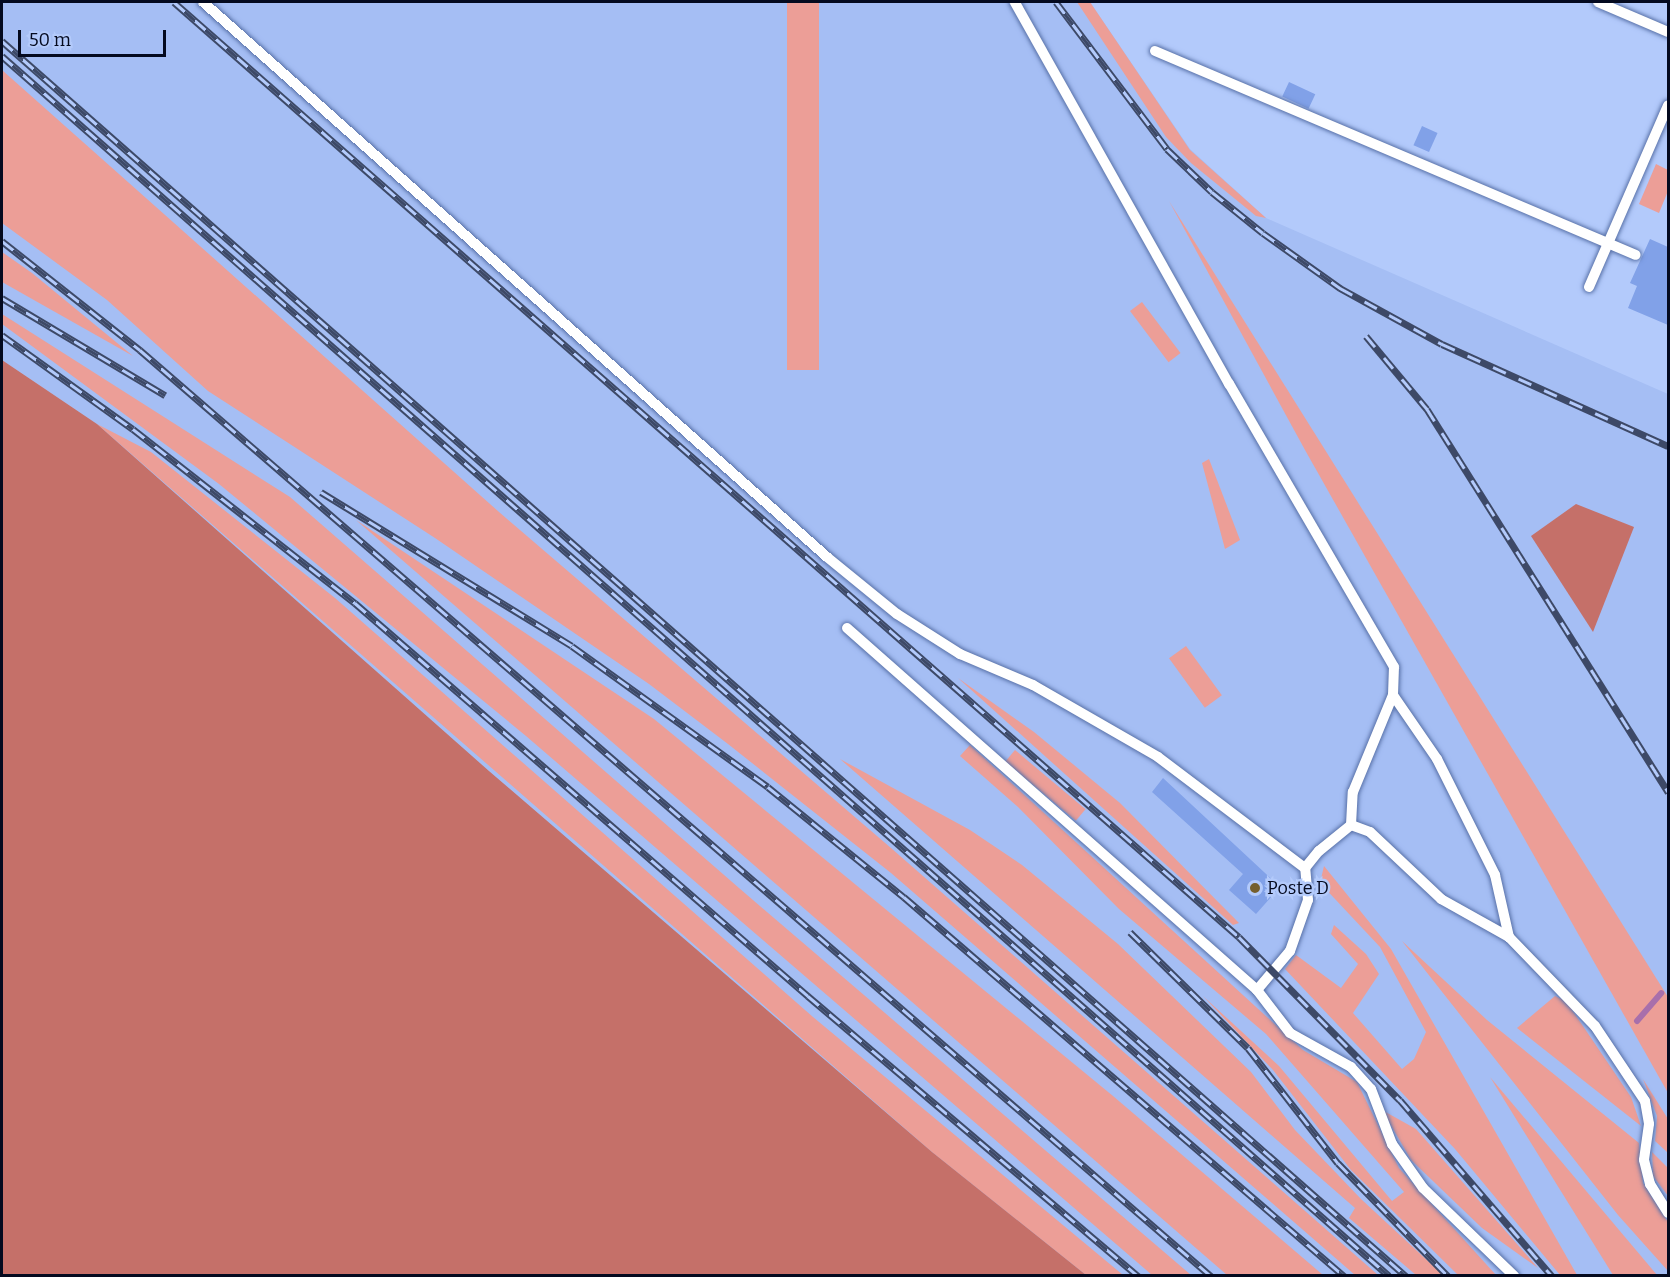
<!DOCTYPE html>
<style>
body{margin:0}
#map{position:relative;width:1670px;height:1277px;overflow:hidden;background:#b3cafb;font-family:Bitter,serif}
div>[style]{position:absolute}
.built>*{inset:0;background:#a5bef4}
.green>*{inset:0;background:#ec9e97;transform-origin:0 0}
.forest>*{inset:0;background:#c57069}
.stream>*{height:6px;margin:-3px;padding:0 3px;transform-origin:3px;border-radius:3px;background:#a86fab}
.building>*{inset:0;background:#81a1e8;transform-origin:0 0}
.roads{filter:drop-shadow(0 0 2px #5871a8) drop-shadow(0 0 2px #5871a8)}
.lane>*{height:10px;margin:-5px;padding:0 5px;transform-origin:5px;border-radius:5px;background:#fff}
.rail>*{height:7px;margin-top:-3.5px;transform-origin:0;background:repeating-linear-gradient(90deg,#b3cafb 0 14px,#3d4967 0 28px);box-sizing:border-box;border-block:2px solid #3d4967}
.dots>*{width:16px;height:16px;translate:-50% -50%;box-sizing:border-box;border:3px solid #b3cafb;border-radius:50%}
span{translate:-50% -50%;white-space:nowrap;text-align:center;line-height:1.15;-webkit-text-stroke:5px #b3cafb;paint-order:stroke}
.poi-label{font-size:18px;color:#040a1f}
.left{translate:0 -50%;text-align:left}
.frame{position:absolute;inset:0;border:3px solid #040a1f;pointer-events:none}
.scale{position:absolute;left:18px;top:30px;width:148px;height:27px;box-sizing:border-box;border:3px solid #040a1f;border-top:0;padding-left:8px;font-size:18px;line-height:21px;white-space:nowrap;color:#040a1f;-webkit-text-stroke:4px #b3cafb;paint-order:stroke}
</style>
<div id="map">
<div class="built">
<div style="clip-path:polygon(2px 2px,1090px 2px,1190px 149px,1266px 218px,1668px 394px,1668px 1275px,1086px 1275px,932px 1152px,489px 771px,97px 424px,2px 360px)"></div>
</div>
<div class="green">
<div style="left:787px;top:2px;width:32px;height:368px"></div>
<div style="clip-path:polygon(1077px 2px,1090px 2px,1190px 150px,1266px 218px,1256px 216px,1191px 163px,1166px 137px)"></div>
<div style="clip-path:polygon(2px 70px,499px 512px,891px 848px,1378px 1275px,1355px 1275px,891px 873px,728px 744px,649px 684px,435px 538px,208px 391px,107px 300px,2px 223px)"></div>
<div style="clip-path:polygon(1656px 164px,1668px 170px,1668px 191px,1659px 213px,1639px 204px)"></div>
<div style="clip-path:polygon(1169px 201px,1668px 997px,1668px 1093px,1305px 450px)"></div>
<div style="clip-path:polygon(2px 252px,32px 273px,133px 356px,2px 282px)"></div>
<div style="left:1142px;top:302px;width:64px;height:15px;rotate:53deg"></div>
<div style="clip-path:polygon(2px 314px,290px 497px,739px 888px,1191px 1275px,1152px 1275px,526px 736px,219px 484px,2px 324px)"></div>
<div style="clip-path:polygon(97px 424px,151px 452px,335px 598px,813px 1017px,1123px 1275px,1086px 1275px,932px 1152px)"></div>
<div style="clip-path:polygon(1209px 459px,1240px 540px,1225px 549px,1202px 463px)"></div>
<div style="clip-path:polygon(356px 520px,654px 719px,1113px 1096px,1323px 1275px,1227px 1275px)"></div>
<div style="left:1186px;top:646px;width:61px;height:21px;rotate:54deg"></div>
<div style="clip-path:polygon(958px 678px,1034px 732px,1120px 803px,1239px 923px,1233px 925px)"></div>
<div style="clip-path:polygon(970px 745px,1303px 1050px,1357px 1082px,1399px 1168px,1496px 1275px,1458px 1275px,1351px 1170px,1273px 1070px,1203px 996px,1279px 1066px,1392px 1201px,1404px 1192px,1266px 1034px,1119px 909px,1018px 807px,960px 756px)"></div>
<div style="left:1015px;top:750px;width:92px;height:15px;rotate:40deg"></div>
<div style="clip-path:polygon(840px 759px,970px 830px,1022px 865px,1118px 944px,1251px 1072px,1295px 1130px,1361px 1199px,1443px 1275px,1416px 1275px,1349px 1218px,1355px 1208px)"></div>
<div style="clip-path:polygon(1324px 866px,1391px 949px,1577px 1275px,1560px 1275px,1455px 1149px,1285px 969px,1296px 955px,1341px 988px,1358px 964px,1331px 934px,1334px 925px,1366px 954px,1379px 974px,1353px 1013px,1402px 1069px,1414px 1059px,1426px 1032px,1380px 947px,1320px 883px)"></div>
<div style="clip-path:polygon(1402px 941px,1487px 1020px,1639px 1143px,1643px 1183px,1668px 1222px,1668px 1271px,1618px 1215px)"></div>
<div style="clip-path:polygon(1555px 996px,1566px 1001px,1631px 1097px,1641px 1126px,1517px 1028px)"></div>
<div style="clip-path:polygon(1490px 1077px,1657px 1275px,1613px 1275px)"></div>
<div style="clip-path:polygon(1643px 1079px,1668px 1119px,1668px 1153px,1655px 1141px,1657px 1116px)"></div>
<div style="clip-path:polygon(1382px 1110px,1416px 1129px,1538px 1268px,1482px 1228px,1411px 1160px)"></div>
<div style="clip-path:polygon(1652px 1152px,1668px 1168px,1668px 1196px,1653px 1176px)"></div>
</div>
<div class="forest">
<div style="clip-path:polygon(2px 360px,97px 424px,489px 771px,932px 1152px,1086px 1275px,2px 1275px)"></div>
<div style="clip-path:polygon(1576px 504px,1634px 527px,1593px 632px,1531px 536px)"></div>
</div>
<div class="stream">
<div style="left:1637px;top:1021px;width:37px;rotate:-49deg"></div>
</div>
<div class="building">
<div style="left:1289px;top:82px;width:29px;height:16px;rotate:25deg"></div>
<div style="left:1422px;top:126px;width:17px;height:21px;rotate:24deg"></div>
<div style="clip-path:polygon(1650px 239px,1668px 247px,1668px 325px,1628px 308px,1637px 286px,1630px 283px)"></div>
<div style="clip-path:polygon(1163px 778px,1280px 887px,1256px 914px,1229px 890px,1243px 874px,1152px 792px)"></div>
</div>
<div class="roads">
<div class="lane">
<div style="left:203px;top:2px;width:835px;rotate:41.65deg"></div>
<div style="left:827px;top:557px;width:90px;rotate:39.2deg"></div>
<div style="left:897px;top:614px;width:75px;rotate:32.4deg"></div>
<div style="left:960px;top:654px;width:79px;rotate:23deg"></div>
<div style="left:1033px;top:685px;width:144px;rotate:29.9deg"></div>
<div style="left:1158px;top:757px;width:184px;rotate:37.1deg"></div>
<div style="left:1598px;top:2px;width:76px;rotate:23.2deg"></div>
<div style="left:1155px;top:51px;width:522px;rotate:22.98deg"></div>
<div style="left:1589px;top:287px;width:198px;rotate:-66.5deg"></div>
<div style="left:847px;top:628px;width:547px;rotate:41.44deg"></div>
<div style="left:1257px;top:990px;width:51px;rotate:-49.8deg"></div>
<div style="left:1290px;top:951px;width:54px;rotate:-70.6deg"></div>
<div style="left:1308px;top:900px;width:32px;rotate:-95deg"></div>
<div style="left:1305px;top:868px;width:22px;rotate:-51deg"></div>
<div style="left:1319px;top:851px;width:41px;rotate:-39.1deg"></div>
<div style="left:1351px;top:825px;width:33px;rotate:-87deg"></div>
<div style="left:1353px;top:792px;width:105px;rotate:-67.6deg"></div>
<div style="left:1393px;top:695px;width:28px;rotate:-88deg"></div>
<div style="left:1394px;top:667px;width:328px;rotate:-120.2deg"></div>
<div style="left:1229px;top:384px;width:438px;rotate:-119.3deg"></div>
<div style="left:1393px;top:695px;width:78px;rotate:55.5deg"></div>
<div style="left:1437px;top:759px;width:130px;rotate:63.4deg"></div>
<div style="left:1495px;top:875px;width:64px;rotate:77.3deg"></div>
<div style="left:1509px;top:937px;width:124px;rotate:46deg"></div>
<div style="left:1595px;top:1026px;width:90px;rotate:56.3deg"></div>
<div style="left:1645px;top:1101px;width:23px;rotate:80deg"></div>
<div style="left:1649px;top:1124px;width:36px;rotate:98deg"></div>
<div style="left:1644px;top:1160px;width:25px;rotate:76deg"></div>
<div style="left:1650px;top:1184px;width:34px;rotate:58deg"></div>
<div style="left:1351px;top:825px;width:20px;rotate:20deg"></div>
<div style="left:1370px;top:832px;width:98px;rotate:43.3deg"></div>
<div style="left:1441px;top:899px;width:78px;rotate:29.2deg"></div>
<div style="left:1257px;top:990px;width:54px;rotate:52.5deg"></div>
<div style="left:1290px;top:1033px;width:70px;rotate:29.1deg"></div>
<div style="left:1351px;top:1067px;width:30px;rotate:48deg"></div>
<div style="left:1371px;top:1089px;width:59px;rotate:69.1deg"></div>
<div style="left:1392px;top:1144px;width:54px;rotate:54.8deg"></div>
<div style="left:1423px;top:1188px;width:127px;rotate:44deg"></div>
</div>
</div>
<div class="rail">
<div style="left:174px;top:2px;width:1417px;rotate:41.28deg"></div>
<div style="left:1239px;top:937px;width:229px;rotate:45.4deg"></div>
<div style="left:1400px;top:1100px;width:233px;rotate:49.2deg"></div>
<div style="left:1056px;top:2px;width:184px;rotate:52.9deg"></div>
<div style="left:1167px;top:149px;width:62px;rotate:43.7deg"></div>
<div style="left:1212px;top:192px;width:65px;rotate:38.8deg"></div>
<div style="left:1263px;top:233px;width:95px;rotate:35.5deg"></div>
<div style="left:1340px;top:288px;width:116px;rotate:28.8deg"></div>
<div style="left:1442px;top:344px;width:248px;rotate:24.3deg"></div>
<div style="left:2px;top:41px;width:1870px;rotate:41.34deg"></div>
<div style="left:2px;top:56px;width:1847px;rotate:41.33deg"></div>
<div style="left:2px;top:241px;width:176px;rotate:38.3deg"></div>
<div style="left:140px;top:350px;width:1416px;rotate:40.85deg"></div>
<div style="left:2px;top:298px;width:190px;rotate:30.8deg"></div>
<div style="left:2px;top:335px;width:161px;rotate:35.7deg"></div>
<div style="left:133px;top:429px;width:282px;rotate:38.1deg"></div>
<div style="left:355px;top:603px;width:600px;rotate:40.94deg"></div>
<div style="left:808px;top:996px;width:433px;rotate:40.3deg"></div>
<div style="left:1366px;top:336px;width:95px;rotate:50.1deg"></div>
<div style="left:1427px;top:409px;width:453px;rotate:57.8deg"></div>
<div style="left:321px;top:492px;width:294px;rotate:31.5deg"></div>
<div style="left:572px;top:646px;width:241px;rotate:35.7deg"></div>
<div style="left:768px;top:787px;width:175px;rotate:39deg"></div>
<div style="left:904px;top:897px;width:581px;rotate:40.74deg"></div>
<div style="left:1130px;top:932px;width:165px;rotate:44.5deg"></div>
<div style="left:1248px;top:1048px;width:146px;rotate:52deg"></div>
<div style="left:1338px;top:1163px;width:158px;rotate:45.8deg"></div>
</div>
<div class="dots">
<div style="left:1255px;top:888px;background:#755f2e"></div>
</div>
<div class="poi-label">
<span class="left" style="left:1267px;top:888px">Poste D</span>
</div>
<div class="frame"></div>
<div class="scale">50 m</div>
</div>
